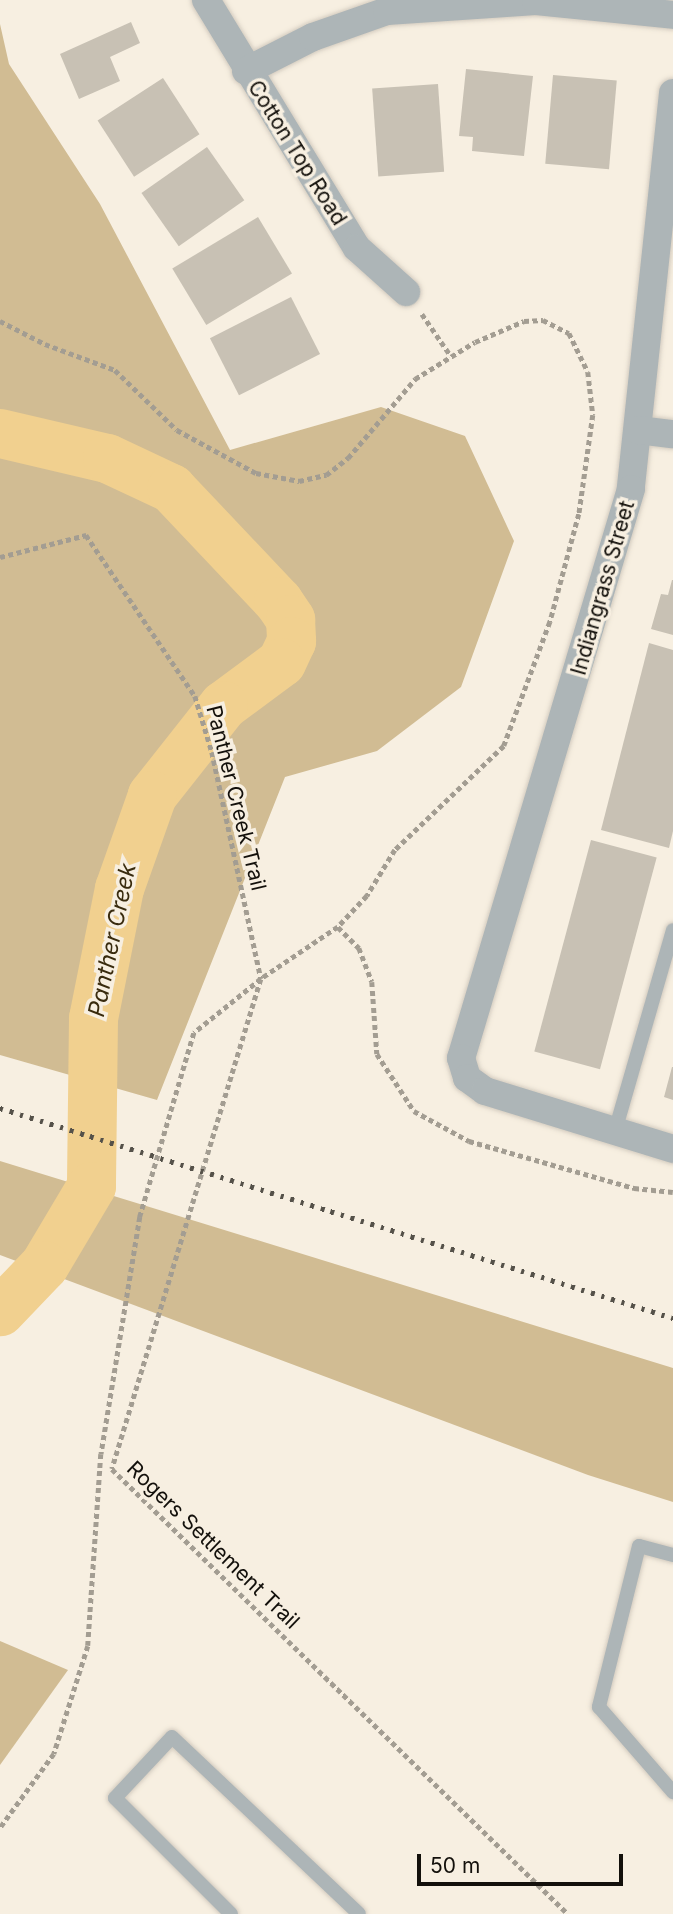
<!DOCTYPE html>
<style>
body{margin:0}
#map{position:relative;width:673px;height:1914px;overflow:hidden;background:#f7efe1;font-family:Inter,sans-serif}
div>[style]{position:absolute}
.green>*{inset:0;background:#d1bc93}
.river>*{height:49px;margin:-24.5px;padding:0 24.5px;transform-origin:24.5px;border-radius:24.5px;background:#f1d08f}
.building>*{inset:0;background:#c8c1b4;transform-origin:0 0}
.path>*{height:4.5px;margin-top:-2.25px;transform-origin:0;background:repeating-linear-gradient(90deg,#a39d92 0 5px,transparent 0 8.5px)}
.roads{filter:drop-shadow(0 0 2px #d3cbbf) drop-shadow(0 0 2px #d3cbbf)}
.lane>*{height:14px;margin:-7px;padding:0 7px;transform-origin:7px;border-radius:7px;background:#adb5b7}
.street>*{height:28px;margin:-14px;padding:0 14px;transform-origin:14px;border-radius:14px;background:#adb5b7}
.rail>*{height:5px;margin-top:-2.5px;transform-origin:0;background:repeating-linear-gradient(90deg,#555149 0 3.5px,transparent 0 10.5px)}
span{translate:-50% -50%;white-space:nowrap;text-align:center;line-height:1.15;-webkit-text-stroke:7px #f7efe1;paint-order:stroke}
.street-label{font-size:21px;color:#13100b}
.water-label{font-size:23px;color:#392b0e;font-style:italic}
.scale{position:absolute;left:417px;top:1854px;width:206px;height:32px;box-sizing:border-box;border:4px solid #13100b;border-top:0;padding-left:9px;font-size:21px;line-height:24px;white-space:nowrap;color:#13100b;-webkit-text-stroke:5px #f7efe1;paint-order:stroke}
</style>
<div id="map">
<div class="green">
<div style="clip-path:polygon(0 24px,9px 64px,100px 204px,230px 450px,381px 407px,465px 436px,514px 541px,461px 687px,377px 751px,285px 777px,157px 1100px,0 1055px)"></div>
<div style="clip-path:polygon(0 1161px,673px 1368px,673px 1502px,588px 1475px,0 1255px)"></div>
<div style="clip-path:polygon(0 1641px,68px 1670px,0 1765px)"></div>
</div>
<div class="river">
<div style="left:0;top:433px;width:110px;rotate:13.2deg"></div>
<div style="left:107px;top:458px;width:71px;rotate:25.1deg"></div>
<div style="left:171px;top:488px;width:156px;rotate:46.6deg"></div>
<div style="left:278px;top:601px;width:22px;rotate:56deg"></div>
<div style="left:290px;top:619px;width:22px;rotate:87deg"></div>
<div style="left:291px;top:641px;width:23px;rotate:115deg"></div>
<div style="left:281px;top:662px;width:72px;rotate:143.4deg"></div>
<div style="left:223px;top:705px;width:115px;rotate:128.3deg"></div>
<div style="left:152px;top:795px;width:99px;rotate:109.5deg"></div>
<div style="left:119px;top:888px;width:133px;rotate:101.3deg"></div>
<div style="left:93px;top:1018px;width:168px;rotate:90.7deg"></div>
<div style="left:91px;top:1186px;width:92px;rotate:120.7deg"></div>
<div style="left:44px;top:1265px;width:64px;rotate:133.7deg"></div>
</div>
<div class="building">
<div style="clip-path:polygon(131px 22px,140px 43px,110px 57px,120px 81px,79px 99px,60px 54px)"></div>
<div style="clip-path:polygon(466px 69px,533px 76px,524px 156px,472px 151px,473px 137px,459px 136px)"></div>
<div style="left:553px;top:75px;width:64px;height:89px;rotate:5deg"></div>
<div style="left:163px;top:78px;width:67px;height:78px;rotate:57deg"></div>
<div style="left:438px;top:84px;width:88px;height:66px;rotate:86deg"></div>
<div style="left:207px;top:147px;width:65px;height:80px;rotate:55deg"></div>
<div style="left:258px;top:217px;width:66px;height:100px;rotate:59deg"></div>
<div style="left:291px;top:297px;width:64px;height:91px;rotate:63deg"></div>
<div style="clip-path:polygon(672px 580px,673px 580px,673px 635px,651px 629px,661px 594px,668px 595px)"></div>
<div style="clip-path:polygon(649px 643px,673px 650px,673px 831px,669px 848px,601px 830px)"></div>
<div style="left:591px;top:840px;width:68px;height:219px;rotate:15deg"></div>
<div style="clip-path:polygon(672px 1067px,673px 1067px,673px 1100px,664px 1097px)"></div>
</div>
<div class="path">
<div style="left:422px;top:314px;width:51px;rotate:55.4deg"></div>
<div style="left:0;top:321px;width:51px;rotate:27.1deg"></div>
<div style="left:45px;top:344px;width:75px;rotate:20.4deg"></div>
<div style="left:115px;top:370px;width:86px;rotate:44.1deg"></div>
<div style="left:177px;top:430px;width:90px;rotate:28.6deg"></div>
<div style="left:256px;top:473px;width:44px;rotate:10.5deg"></div>
<div style="left:299px;top:481px;width:28px;rotate:-13deg"></div>
<div style="left:326px;top:475px;width:28px;rotate:-38deg"></div>
<div style="left:348px;top:458px;width:104px;rotate:-49.7deg"></div>
<div style="left:415px;top:379px;width:70px;rotate:-31.7deg"></div>
<div style="left:475px;top:342px;width:53px;rotate:-23.2deg"></div>
<div style="left:524px;top:321px;width:19px;rotate:-3deg"></div>
<div style="left:543px;top:320px;width:29px;rotate:27deg"></div>
<div style="left:569px;top:333px;width:43px;rotate:64deg"></div>
<div style="left:588px;top:372px;width:43px;rotate:83.4deg"></div>
<div style="left:593px;top:415px;width:100px;rotate:98deg"></div>
<div style="left:579px;top:514px;width:112px;rotate:105deg"></div>
<div style="left:550px;top:622px;width:132px;rotate:110.4deg"></div>
<div style="left:504px;top:746px;width:151px;rotate:136.3deg"></div>
<div style="left:395px;top:850px;width:54px;rotate:121.3deg"></div>
<div style="left:367px;top:896px;width:42px;rotate:133.1deg"></div>
<div style="left:338px;top:927px;width:93px;rotate:146deg"></div>
<div style="left:261px;top:979px;width:86px;rotate:141.1deg"></div>
<div style="left:194px;top:1033px;width:192px;rotate:106.4deg"></div>
<div style="left:140px;top:1217px;width:240px;rotate:99.3deg"></div>
<div style="left:101px;top:1454px;width:192px;rotate:93.9deg"></div>
<div style="left:88px;top:1646px;width:113px;rotate:107.5deg"></div>
<div style="left:54px;top:1754px;width:92px;rotate:126.1deg"></div>
<div style="left:0;top:557px;width:89px;rotate:-14.3deg"></div>
<div style="left:86px;top:535px;width:194px;rotate:55.9deg"></div>
<div style="left:195px;top:696px;width:59px;rotate:73.1deg"></div>
<div style="left:212px;top:752px;width:232px;rotate:77.8deg"></div>
<div style="left:261px;top:979px;width:512px;rotate:106.91deg"></div>
<div style="left:112px;top:1469px;width:637px;rotate:44.3deg"></div>
<div style="left:338px;top:927px;width:30px;rotate:45deg"></div>
<div style="left:359px;top:948px;width:36px;rotate:69deg"></div>
<div style="left:372px;top:982px;width:72px;rotate:86deg"></div>
<div style="left:377px;top:1054px;width:68px;rotate:57deg"></div>
<div style="left:414px;top:1111px;width:63px;rotate:28.6deg"></div>
<div style="left:469px;top:1141px;width:172px;rotate:15.9deg"></div>
<div style="left:634px;top:1188px;width:39px;rotate:6deg"></div>
</div>
<div class="roads">
<div class="lane">
<div style="left:615px;top:1131px;width:209px;rotate:-73.9deg"></div>
<div style="left:673px;top:1555px;width:35px;rotate:-165deg"></div>
<div style="left:639px;top:1546px;width:166px;rotate:104deg"></div>
<div style="left:599px;top:1707px;width:113px;rotate:49deg"></div>
<div style="left:231px;top:1914px;width:164px;rotate:-135deg"></div>
<div style="left:115px;top:1798px;width:83px;rotate:-46.9deg"></div>
<div style="left:172px;top:1737px;width:257px;rotate:43.4deg"></div>
</div>
<div class="street">
<div style="left:206px;top:0;width:290px;rotate:58.7deg"></div>
<div style="left:357px;top:248px;width:66px;rotate:41.9deg"></div>
<div style="left:246px;top:71px;width:75px;rotate:-26.9deg"></div>
<div style="left:313px;top:37px;width:78px;rotate:-19.4deg"></div>
<div style="left:387px;top:11px;width:149px;rotate:-3.8deg"></div>
<div style="left:536px;top:1px;width:138px;rotate:5.8deg"></div>
<div style="left:673px;top:93px;width:398px;rotate:96.1deg"></div>
<div style="left:631px;top:489px;width:594px;rotate:106.63deg"></div>
<div style="left:461px;top:1058px;width:21px;rotate:73deg"></div>
<div style="left:467px;top:1078px;width:22px;rotate:36deg"></div>
<div style="left:485px;top:1091px;width:197px;rotate:17.1deg"></div>
<div style="left:638px;top:430px;width:35px;rotate:7deg"></div>
</div>
</div>
<div class="rail">
<div style="left:0;top:1108px;width:705px;rotate:17.33deg"></div>
</div>
<div class="street-label">
<span style="left:297px;top:153px;rotate:58deg">Cotton Top Road</span>
<span style="left:603px;top:588px;rotate:-74deg">Indiangrass Street</span>
<span style="left:236px;top:798px;rotate:76deg">Panther Creek Trail</span>
<span style="left:213px;top:1545px;rotate:44deg">Rogers Settlement Trail</span>
</div>
<div class="water-label">
<span style="left:112px;top:940px;rotate:-78deg">Panther Creek</span>
</div>
<div class="scale">50 m</div>
</div>
